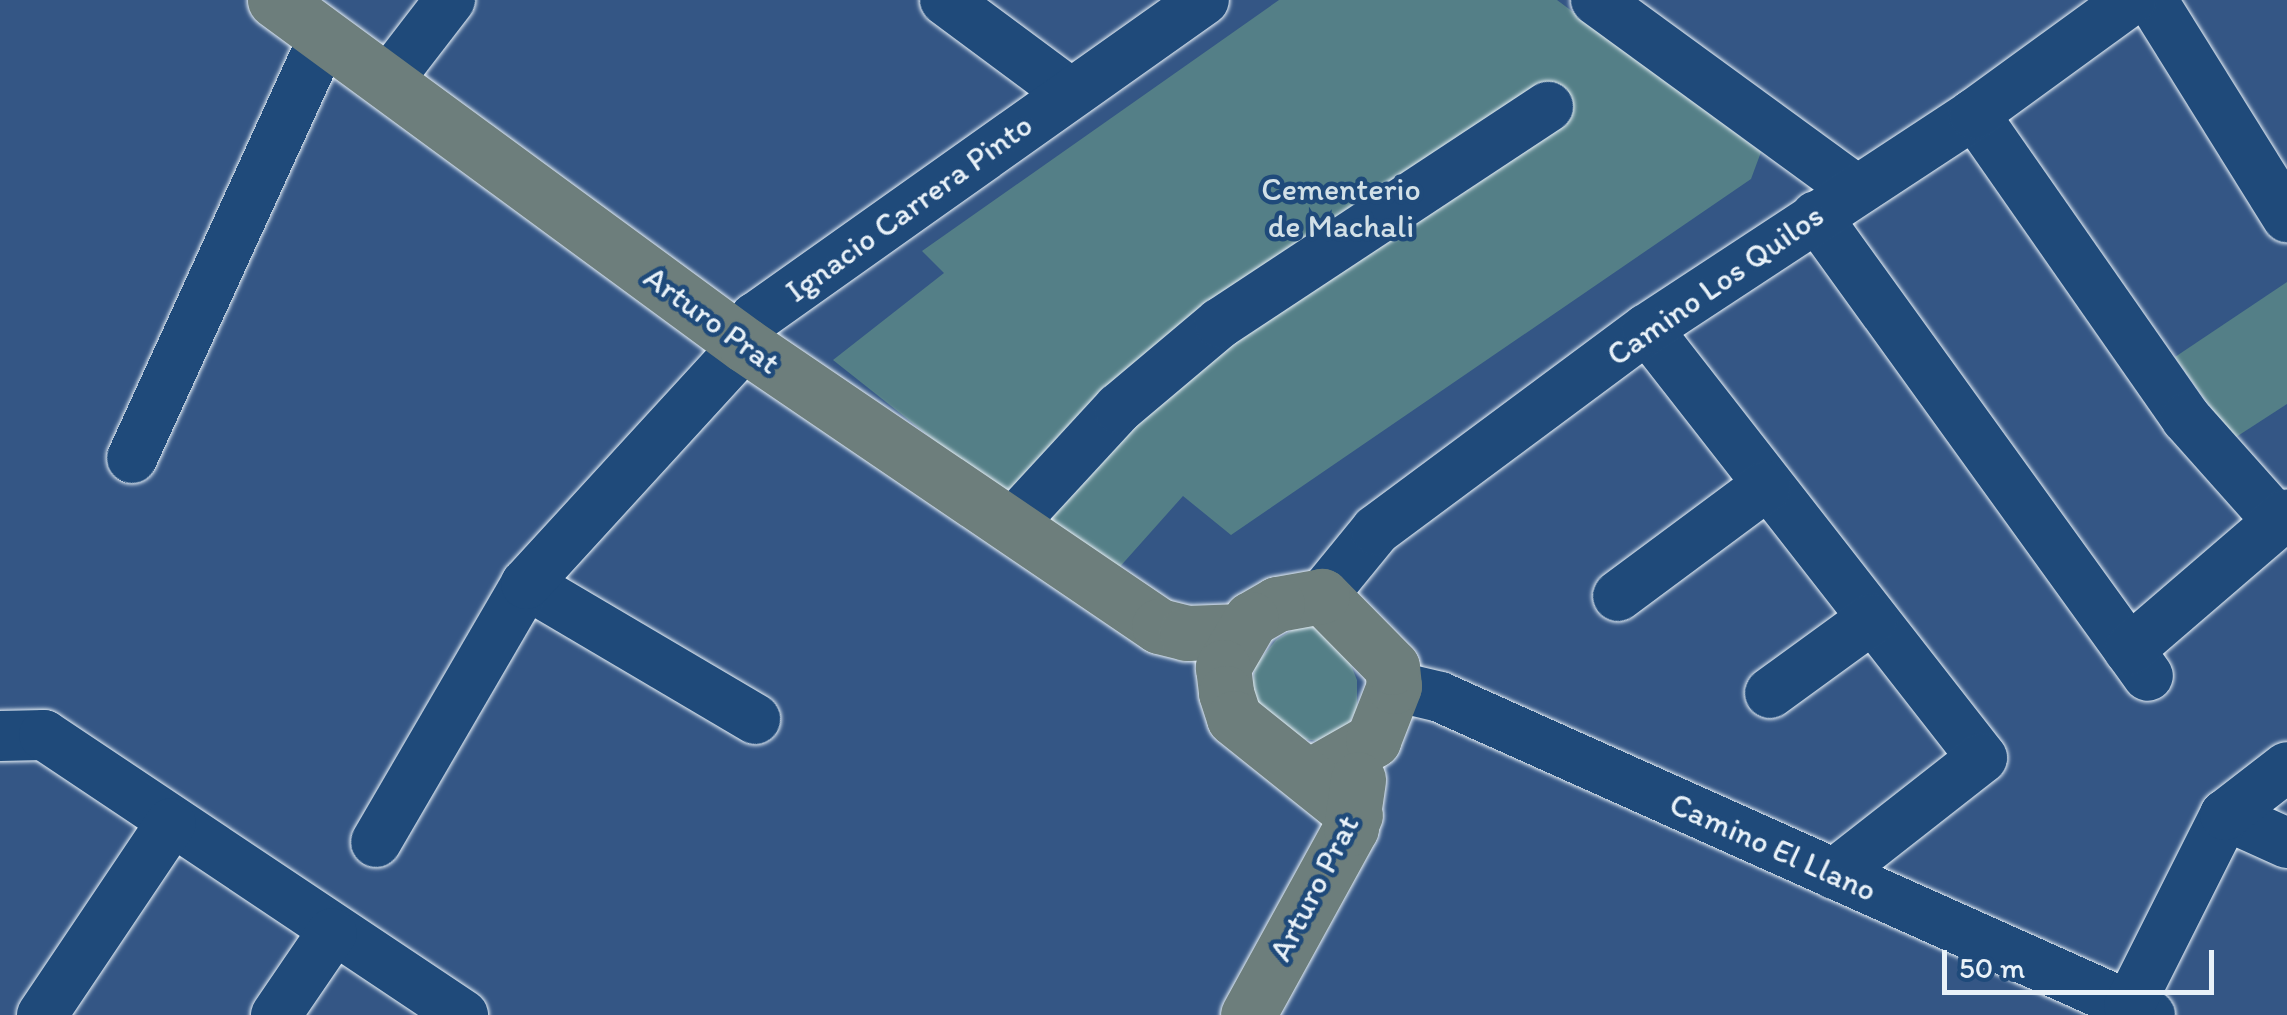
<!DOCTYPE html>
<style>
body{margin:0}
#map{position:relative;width:2287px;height:1015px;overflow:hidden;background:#345685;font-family:Itim,sans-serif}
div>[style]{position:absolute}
.green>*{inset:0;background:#547f87}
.roads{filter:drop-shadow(0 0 2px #e8f1f8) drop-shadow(0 0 2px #e8f1f8)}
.minor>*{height:50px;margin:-25px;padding:0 25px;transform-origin:25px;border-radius:25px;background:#1f4a7a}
.major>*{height:55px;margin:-27.5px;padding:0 27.5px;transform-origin:27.5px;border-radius:27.5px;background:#6d7e7c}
span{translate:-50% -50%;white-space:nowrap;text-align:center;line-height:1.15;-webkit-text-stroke:9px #1f4a7a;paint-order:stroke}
.park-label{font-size:32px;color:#d2e0e7}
.street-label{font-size:32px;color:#e8f1f8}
.scale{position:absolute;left:1942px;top:950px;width:272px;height:45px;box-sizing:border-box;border:5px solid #e8f1f8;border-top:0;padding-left:12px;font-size:30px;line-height:35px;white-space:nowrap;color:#e8f1f8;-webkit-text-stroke:8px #1f4a7a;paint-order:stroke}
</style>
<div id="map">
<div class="green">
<div style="clip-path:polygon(1279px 0,1557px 0,1761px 152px,1751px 179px,1231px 535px,1183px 496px,1109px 579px,833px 360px,944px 273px,922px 251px)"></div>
<div style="clip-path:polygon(2287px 282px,2287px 404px,2233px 439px,2175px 357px)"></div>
<div style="clip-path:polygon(1309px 620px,1346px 653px,1357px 680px,1357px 709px,1346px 728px,1319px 741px,1286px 737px,1261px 715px,1252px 689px,1255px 666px,1276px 640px)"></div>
</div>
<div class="roads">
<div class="minor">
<div style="left:945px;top:0;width:156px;rotate:36.6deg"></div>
<div style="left:1596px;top:0;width:321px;rotate:36.1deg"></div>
<div style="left:2152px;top:0;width:256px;rotate:58.1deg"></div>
<div style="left:386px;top:83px;width:105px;rotate:-52.4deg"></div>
<div style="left:1974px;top:114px;width:371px;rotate:55.1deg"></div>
<div style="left:2186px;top:418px;width:137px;rotate:48.3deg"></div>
<div style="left:1816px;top:216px;width:567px;rotate:54.18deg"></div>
<div style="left:1647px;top:329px;width:544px;rotate:52.01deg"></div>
<div style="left:1982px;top:758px;width:188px;rotate:141.9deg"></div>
<div style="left:132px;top:458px;width:464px;rotate:-65.5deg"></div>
<div style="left:1010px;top:526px;width:161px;rotate:-47.3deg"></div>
<div style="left:1119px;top:408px;width:132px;rotate:-40.1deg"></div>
<div style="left:1220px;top:323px;width:393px;rotate:-33.4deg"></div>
<div style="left:526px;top:584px;width:266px;rotate:30.5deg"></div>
<div style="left:1322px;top:596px;width:85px;rotate:-50.7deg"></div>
<div style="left:1376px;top:530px;width:337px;rotate:-36.6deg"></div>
<div style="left:1647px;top:329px;width:391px;rotate:-33.3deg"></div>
<div style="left:1974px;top:114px;width:194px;rotate:-36deg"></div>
<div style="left:1618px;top:596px;width:184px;rotate:-36.6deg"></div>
<div style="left:2129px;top:650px;width:208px;rotate:-40.7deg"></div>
<div style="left:1394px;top:686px;width:47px;rotate:13.4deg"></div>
<div style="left:1440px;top:697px;width:778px;rotate:24.13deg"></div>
<div style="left:1770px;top:693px;width:126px;rotate:-36deg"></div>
<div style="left:0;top:736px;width:44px;rotate:-1.3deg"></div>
<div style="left:44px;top:735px;width:504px;rotate:33.75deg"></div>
<div style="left:2225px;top:815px;width:68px;rotate:24.3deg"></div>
<div style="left:376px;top:842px;width:298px;rotate:-59.8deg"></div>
<div style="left:526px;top:584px;width:324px;rotate:-47.5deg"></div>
<div style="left:745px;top:345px;width:29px;rotate:-70deg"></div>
<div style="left:755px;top:318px;width:550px;rotate:-35.31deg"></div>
<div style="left:2129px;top:1006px;width:214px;rotate:-63.3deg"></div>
<div style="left:2225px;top:815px;width:78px;rotate:-37.7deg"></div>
<div style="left:42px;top:1015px;width:231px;rotate:-56.1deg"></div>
<div style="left:276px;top:1015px;width:99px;rotate:-55.7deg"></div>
</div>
<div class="major">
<div style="left:275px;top:0;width:583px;rotate:36.28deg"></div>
<div style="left:745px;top:345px;width:500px;rotate:34.17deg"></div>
<div style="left:1159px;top:626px;width:29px;rotate:14deg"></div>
<div style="left:1187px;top:633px;width:54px;rotate:-2.1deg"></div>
<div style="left:1310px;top:776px;width:73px;rotate:-29.7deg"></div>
<div style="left:1373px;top:740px;width:58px;rotate:-68.7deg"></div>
<div style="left:1394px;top:686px;width:19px;rotate:-96deg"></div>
<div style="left:1392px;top:667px;width:100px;rotate:-134.6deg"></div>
<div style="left:1322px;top:596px;width:46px;rotate:169.9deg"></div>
<div style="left:1277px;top:604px;width:30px;rotate:150deg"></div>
<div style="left:1251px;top:619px;width:56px;rotate:120.3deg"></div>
<div style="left:1223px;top:667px;width:26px;rotate:83deg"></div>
<div style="left:1226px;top:693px;width:26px;rotate:72deg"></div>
<div style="left:1234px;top:718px;width:155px;rotate:38.7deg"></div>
<div style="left:1248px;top:1015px;width:213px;rotate:-61.2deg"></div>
<div style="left:1351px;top:828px;width:49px;rotate:-81.7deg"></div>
</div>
</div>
<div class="park-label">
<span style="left:1341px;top:208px">Cementerio<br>de Machali</span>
</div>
<div class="street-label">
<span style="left:909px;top:208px;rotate:-36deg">Ignacio Carrera Pinto</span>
<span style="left:1715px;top:285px;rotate:-35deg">Camino Los Quilos</span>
<span style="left:712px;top:320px;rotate:36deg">Arturo Prat</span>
<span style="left:1773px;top:847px;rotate:24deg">Camino El Llano</span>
<span style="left:1314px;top:888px;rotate:-63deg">Arturo Prat</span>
</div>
<div class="scale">50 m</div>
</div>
